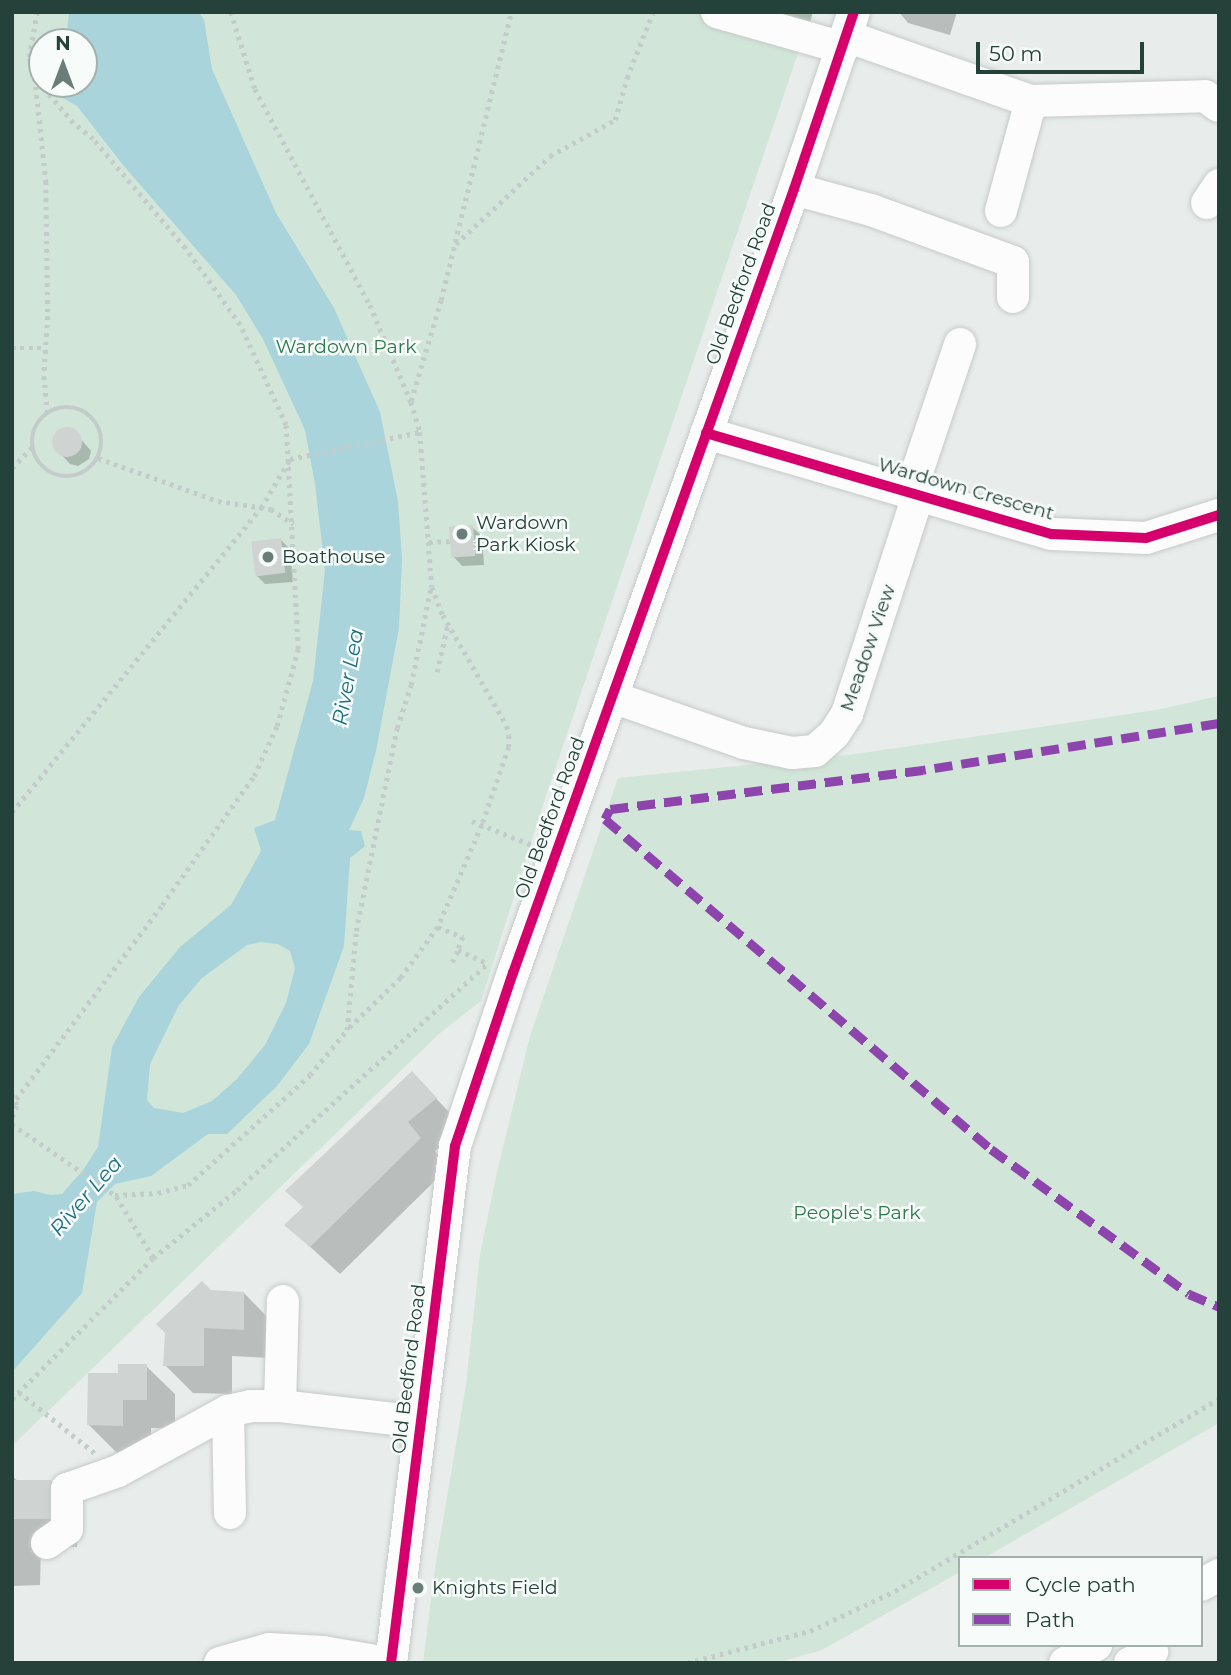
<!DOCTYPE html>
<style>
body{margin:0}
#map{position:relative;width:1231px;height:1675px;overflow:hidden;background:#e8edeb;font-family:Montserrat,sans-serif}
div>[style]{position:absolute}
.green>*{inset:0;background:#d1e6d8}
.water>*{inset:0;background:#a9d4db}
.shadow>*{inset:0;background:#0003}
.building>*{inset:0;background:#cfd4d2;transform-origin:0 0}
.round{border-radius:50%}
.path>*{height:4.5px;margin-top:-2.25px;transform-origin:0;background:repeating-linear-gradient(90deg,#c3ccca 0 3.5px,transparent 0 8.5px)}
.path>.ring{margin:-2.25px;padding:0;box-sizing:content-box;background:none;border:4.5px solid #c3ccca;border-radius:50%}
.roads{filter:drop-shadow(0 0 2px #c5cac8) drop-shadow(0 0 2px #c5cac8)}
.minor>*{height:32px;margin:-16px;padding:0 16px;transform-origin:16px;border-radius:16px;background:#fcfcfc}
.quiet>*{height:9px;margin-top:-4.5px;transform-origin:0;background:repeating-linear-gradient(90deg,#8e44ad 0 18px,transparent 0 27px)}
.cycleway>*{height:10px;margin:-5px;padding:0 5px;transform-origin:5px;border-radius:5px;background:#d6006c}
.dots>*{width:19px;height:19px;translate:-50% -50%;box-sizing:border-box;border:4px solid #f7fbf9;border-radius:50%}
span{translate:-50% -50%;white-space:nowrap;text-align:center;line-height:1.15;-webkit-text-stroke:5px #f7fbf9;paint-order:stroke}
.street-label{font-size:19px;color:#24423a}
.park-label{font-size:19px;color:#2d7a4b}
.poi-label{font-size:19px;color:#24423a}
.left{translate:0 -50%;text-align:left}
.water-label{font-size:21px;color:#1c6f80;font-style:italic}
.frame{position:absolute;inset:0;border:14px solid #24423a;pointer-events:none}
.legend{position:absolute;left:958px;top:1556px;width:245px;height:91px;box-sizing:border-box;background:#f7fbf9;border:2px solid #a3b1ad;margin:0;padding:9px 12px;list-style:none;font-size:21px;color:#24423a}
.legend li{display:flex;align-items:center;gap:14px;height:35px}
.legend b{width:35px;border:2px solid #a3b1ad}
.north{position:absolute;left:28px;top:28px;width:70px;height:70px;box-sizing:border-box;background:#f7fbf9;border:2px solid #a3b1ad;border-radius:50%;rotate:0deg;font-size:19px;font-weight:700;line-height:28px;text-align:center;color:#24423a}
.north::after{content:'';display:block;margin:auto;width:24px;height:32px;background:#697e78;clip-path:polygon(50% 0,100% 100%,50% 72%,0 100%)}
.scale{position:absolute;left:976px;top:42px;width:168px;height:32px;box-sizing:border-box;border:4px solid #24423a;border-top:0;padding-left:9px;font-size:21px;line-height:24px;white-space:nowrap;color:#24423a;-webkit-text-stroke:5px #f7fbf9;paint-order:stroke}
</style>
<div id="map">
<div class="green">
<div style="clip-path:polygon(evenodd,12px 12px,812px 12px,545px 799px,481px 1001px,439px 1034px,12px 1446px,12px 12px,42px 42px,84px 42px,84px 84px,42px 84px,42px 42px)"></div>
<div style="clip-path:polygon(1219px 696px,1219px 1423px,984px 1558px,960px 1558px,960px 1572px,822px 1650px,776px 1663px,423px 1663px,435px 1568px,466px 1385px,480px 1254px,497px 1172px,530px 1036px,618px 778px,855px 754px,1156px 710px)"></div>
</div>
<div class="water">
<div style="clip-path:polygon(evenodd,69px 12px,199px 12px,204px 20px,212px 69px,276px 213px,334px 308px,380px 412px,398px 501px,402px 559px,399px 628px,376px 751px,364px 798px,349px 830px,361px 831px,365px 846px,350px 858px,344px 946px,309px 1044px,277px 1086px,227px 1134px,208px 1134px,151px 1176px,115px 1184px,97px 1202px,82px 1293px,12px 1372px,12px 1194px,34px 1191px,51px 1195px,62px 1194px,83px 1170px,98px 1147px,112px 1047px,139px 997px,180px 947px,231px 905px,261px 851px,254px 828px,275px 820px,313px 681px,325px 570px,315px 484px,305px 430px,263px 339px,236px 295px,123px 165px,77px 106px,61px 97px,46px 94px,47px 84px,84px 84px,84px 42px,66px 42px,69px 12px,260px 942px,278px 944px,290px 951px,295px 968px,286px 1003px,265px 1045px,237px 1079px,212px 1101px,183px 1113px,154px 1108px,147px 1100px,150px 1064px,179px 1005px,202px 978px,247px 945px,260px 942px)"></div>
</div>
<div class="shadow">
<div style="clip-path:polygon(782px 12px,813px 12px,810px 23px,787px 17px)"></div>
<div style="clip-path:polygon(899px 12px,957px 12px,950px 35px,908px 23px)"></div>
<div style="clip-path:polygon(65px 429px,73px 430px,91px 451px,89px 459px,78px 466px,70px 464px,54px 446px,54px 437px)"></div>
<div style="clip-path:polygon(472px 527px,482px 536px,484px 565px,462px 566px,453px 556px)"></div>
<div style="clip-path:polygon(281px 540px,290px 549px,293px 582px,265px 584px,256px 575px)"></div>
<div style="clip-path:polygon(412px 1073px,464px 1128px,435px 1151px,448px 1168px,340px 1274px,286px 1225px,305px 1208px)"></div>
<div style="clip-path:polygon(210px 1291px,244px 1293px,272px 1322px,271px 1358px,232px 1356px,232px 1394px,193px 1393px,165px 1365px)"></div>
<div style="clip-path:polygon(146px 1366px,175px 1394px,175px 1428px,151px 1428px,151px 1454px,117px 1453px,88px 1424px,120px 1375px)"></div>
<div style="clip-path:polygon(12px 1476px,19px 1482px,51px 1481px,79px 1510px,77px 1547px,41px 1546px,40px 1585px,12px 1586px)"></div>
</div>
<div class="building">
<div class="round" style="left:52px;top:427px;width:30px;height:30px"></div>
<div style="left:473px;top:525px;width:31px;height:24px;rotate:86deg"></div>
<div style="left:281px;top:538px;width:35px;height:30px;rotate:83deg"></div>
<div style="clip-path:polygon(412px 1071px,437px 1098px,408px 1122px,421px 1138px,310px 1247px,284px 1225px,303px 1207px,285px 1191px)"></div>
<div style="clip-path:polygon(202px 1281px,211px 1290px,244px 1292px,244px 1330px,204px 1328px,204px 1366px,163px 1366px,165px 1333px,156px 1324px)"></div>
<div style="clip-path:polygon(118px 1364px,147px 1364px,147px 1400px,123px 1400px,123px 1426px,87px 1425px,88px 1373px,118px 1373px)"></div>
<div style="left:12px;top:1480px;width:39px;height:39px"></div>
</div>
<div class="path">
<div style="left:231px;top:12px;width:81px;rotate:72.7deg"></div>
<div style="left:255px;top:89px;width:245px;rotate:62deg"></div>
<div style="left:370px;top:305px;width:105px;rotate:67.1deg"></div>
<div style="left:411px;top:402px;width:31px;rotate:73deg"></div>
<div style="left:420px;top:432px;width:155px;rotate:85.6deg"></div>
<div style="left:432px;top:587px;width:30px;rotate:69deg"></div>
<div style="left:443px;top:615px;width:128px;rotate:60deg"></div>
<div style="left:507px;top:726px;width:9px;rotate:77deg"></div>
<div style="left:509px;top:735px;width:12px;rotate:90deg"></div>
<div style="left:509px;top:747px;width:83px;rotate:109.1deg"></div>
<div style="left:482px;top:825px;width:111px;rotate:113.3deg"></div>
<div style="left:438px;top:927px;width:63px;rotate:126deg"></div>
<div style="left:401px;top:978px;width:75px;rotate:136.1deg"></div>
<div style="left:35px;top:78px;width:104px;rotate:83.9deg"></div>
<div style="left:46px;top:181px;width:135px;rotate:89.2deg"></div>
<div style="left:48px;top:316px;width:60px;rotate:93.8deg"></div>
<div style="left:44px;top:376px;width:36px;rotate:84deg"></div>
<div style="left:456px;top:244px;width:129px;rotate:-43.1deg"></div>
<div style="left:550px;top:156px;width:74px;rotate:-29deg"></div>
<div style="left:615px;top:120px;width:44px;rotate:-74.1deg"></div>
<div style="left:627px;top:78px;width:71px;rotate:-68.5deg"></div>
<div style="left:12px;top:348px;width:33px"></div>
<div style="left:411px;top:401px;width:105px;rotate:-73.5deg"></div>
<div style="left:441px;top:300px;width:296px;rotate:-76.3deg"></div>
<div class="ring" style="left:32px;top:407px;width:65.5px;height:65.5px"></div>
<div style="left:98px;top:458px;width:127px;rotate:19.7deg"></div>
<div style="left:218px;top:501px;width:54px;rotate:8.6deg"></div>
<div style="left:271px;top:509px;width:27px;rotate:34deg"></div>
<div style="left:12px;top:468px;width:29px;rotate:-46deg"></div>
<div style="left:429px;top:542px;width:21px;rotate:-3deg"></div>
<div style="left:437px;top:672px;width:50px;rotate:-77.3deg"></div>
<div style="left:12px;top:812px;width:393px;rotate:-50.7deg"></div>
<div style="left:261px;top:508px;width:57px;rotate:-59.4deg"></div>
<div style="left:290px;top:459px;width:133px;rotate:-11.7deg"></div>
<div style="left:472px;top:821px;width:65px;rotate:21.8deg"></div>
<div style="left:438px;top:927px;width:27px;rotate:22deg"></div>
<div style="left:463px;top:937px;width:14px;rotate:111deg"></div>
<div style="left:458px;top:950px;width:32px;rotate:24deg"></div>
<div style="left:452px;top:962px;width:13px;rotate:-63deg"></div>
<div style="left:12px;top:1094px;width:13px;rotate:67deg"></div>
<div style="left:17px;top:1106px;width:14px;rotate:111deg"></div>
<div style="left:16px;top:1099px;width:243px;rotate:-53deg"></div>
<div style="left:162px;top:905px;width:158px;rotate:-54.5deg"></div>
<div style="left:254px;top:776px;width:55px;rotate:-65.3deg"></div>
<div style="left:277px;top:726px;width:80px;rotate:-74.7deg"></div>
<div style="left:298px;top:649px;width:224px;rotate:-93.1deg"></div>
<div style="left:286px;top:425px;width:110px;rotate:-114.7deg"></div>
<div style="left:240px;top:325px;width:95px;rotate:-125.5deg"></div>
<div style="left:185px;top:248px;width:143px;rotate:-130.2deg"></div>
<div style="left:93px;top:139px;width:26px;rotate:-141deg"></div>
<div style="left:73px;top:123px;width:59px;rotate:-130.2deg"></div>
<div style="left:35px;top:78px;width:22px;rotate:-106deg"></div>
<div style="left:29px;top:57px;width:46px;rotate:-79.9deg"></div>
<div style="left:12px;top:1124px;width:125px;rotate:34.6deg"></div>
<div style="left:153px;top:1258px;width:74px;rotate:-121.1deg"></div>
<div style="left:115px;top:1195px;width:43px;rotate:-2.7deg"></div>
<div style="left:158px;top:1193px;width:31px;rotate:-15deg"></div>
<div style="left:188px;top:1185px;width:164px;rotate:-42deg"></div>
<div style="left:310px;top:1075px;width:58px;rotate:-50.6deg"></div>
<div style="left:347px;top:1030px;width:99px;rotate:-84.8deg"></div>
<div style="left:356px;top:931px;width:207px;rotate:-78.6deg"></div>
<div style="left:397px;top:728px;width:45px;rotate:-72deg"></div>
<div style="left:411px;top:685px;width:100px;rotate:-78.5deg"></div>
<div style="left:19px;top:1392px;width:97px;rotate:38.8deg"></div>
<div style="left:12px;top:1399px;width:199px;rotate:-45deg"></div>
<div style="left:153px;top:1258px;width:108px;rotate:-39deg"></div>
<div style="left:237px;top:1190px;width:336px;rotate:-42.1deg"></div>
<div style="left:687px;top:1663px;width:127px;rotate:-14.6deg"></div>
<div style="left:810px;top:1631px;width:94px;rotate:-25.2deg"></div>
<div style="left:895px;top:1591px;width:377px;rotate:-30.7deg"></div>
</div>
<div class="roads">
<div class="minor">
<div style="left:717px;top:12px;width:131px;rotate:15.9deg"></div>
<div style="left:846px;top:36px;width:196px;rotate:19.4deg"></div>
<div style="left:1031px;top:101px;width:114px;rotate:105.3deg"></div>
<div style="left:1031px;top:101px;width:174px;rotate:-1.6deg"></div>
<div style="left:1205px;top:96px;width:17px;rotate:36deg"></div>
<div style="left:794px;top:189px;width:80px;rotate:15.3deg"></div>
<div style="left:871px;top:210px;width:151px;rotate:20.1deg"></div>
<div style="left:1013px;top:262px;width:35px;rotate:90deg"></div>
<div style="left:1207px;top:203px;width:22px;rotate:-56deg"></div>
<div style="left:706px;top:433px;width:360px;rotate:16.3deg"></div>
<div style="left:1052px;top:534px;width:94px;rotate:2.4deg"></div>
<div style="left:1146px;top:538px;width:77px;rotate:-17.5deg"></div>
<div style="left:911px;top:490px;width:154px;rotate:-71.4deg"></div>
<div style="left:612px;top:697px;width:140px;rotate:19.2deg"></div>
<div style="left:744px;top:743px;width:49px;rotate:11.8deg"></div>
<div style="left:792px;top:753px;width:23px;rotate:-5deg"></div>
<div style="left:815px;top:751px;width:25px;rotate:-42deg"></div>
<div style="left:834px;top:734px;width:24px;rotate:-57deg"></div>
<div style="left:847px;top:714px;width:232px;rotate:-72deg"></div>
<div style="left:280px;top:1406px;width:105px;rotate:-88.4deg"></div>
<div style="left:228px;top:1411px;width:102px;rotate:88.9deg"></div>
<div style="left:47px;top:1543px;width:24px;rotate:-35deg"></div>
<div style="left:67px;top:1529px;width:40px;rotate:-90deg"></div>
<div style="left:67px;top:1489px;width:54px;rotate:-19.4deg"></div>
<div style="left:118px;top:1471px;width:125px;rotate:-28.6deg"></div>
<div style="left:228px;top:1411px;width:24px;rotate:-12deg"></div>
<div style="left:251px;top:1406px;width:29px"></div>
<div style="left:280px;top:1406px;width:141px;rotate:6.5deg"></div>
<div style="left:1201px;top:1585px;width:21px;rotate:-29deg"></div>
<div style="left:220px;top:1663px;width:51px;rotate:-15.9deg"></div>
<div style="left:269px;top:1649px;width:54px;rotate:3.2deg"></div>
<div style="left:323px;top:1652px;width:65px;rotate:9.8deg"></div>
<div style="left:391px;top:1663px;width:521px;rotate:-82.94deg"></div>
<div style="left:455px;top:1146px;width:182px;rotate:-71.5deg"></div>
<div style="left:513px;top:973px;width:833px;rotate:-70.28deg"></div>
<div style="left:794px;top:189px;width:187px;rotate:-71.3deg"></div>
<div style="left:1065px;top:1663px;width:36px;rotate:-30deg"></div>
<div style="left:1130px;top:1663px;width:25px;rotate:-27deg"></div>
</div>
</div>
<div class="quiet">
<div style="left:1219px;top:723px;width:300px;rotate:171deg"></div>
<div style="left:923px;top:770px;width:315px;rotate:172.9deg"></div>
<div style="left:610px;top:809px;width:11px;rotate:117deg"></div>
<div style="left:605px;top:819px;width:508px;rotate:40.53deg"></div>
<div style="left:991px;top:1149px;width:245px;rotate:36.2deg"></div>
<div style="left:1189px;top:1294px;width:33px;rotate:23deg"></div>
</div>
<div class="cycleway">
<div style="left:706px;top:433px;width:360px;rotate:16.3deg"></div>
<div style="left:1052px;top:534px;width:94px;rotate:2.4deg"></div>
<div style="left:1146px;top:538px;width:77px;rotate:-17.5deg"></div>
<div style="left:391px;top:1663px;width:521px;rotate:-82.94deg"></div>
<div style="left:455px;top:1146px;width:182px;rotate:-71.5deg"></div>
<div style="left:513px;top:973px;width:833px;rotate:-70.28deg"></div>
<div style="left:794px;top:189px;width:187px;rotate:-71.3deg"></div>
</div>
<div class="dots">
<div style="left:462px;top:534px;background:#697e78"></div>
<div style="left:268px;top:557px;background:#697e78"></div>
<div style="left:418px;top:1588px;background:#697e78"></div>
</div>
<div class="street-label">
<span style="left:741px;top:284px;rotate:-70deg">Old Bedford Road</span>
<span style="left:966px;top:489px;rotate:16deg">Wardown Crescent</span>
<span style="left:868px;top:648px;rotate:-71deg">Meadow View</span>
<span style="left:550px;top:818px;rotate:-70deg">Old Bedford Road</span>
<span style="left:409px;top:1369px;rotate:-83deg">Old Bedford Road</span>
</div>
<div class="park-label">
<span style="left:346px;top:347px">Wardown Park</span>
<span style="left:857px;top:1213px">People's Park</span>
</div>
<div class="poi-label">
<span class="left" style="left:476px;top:534px">Wardown<br>Park Kiosk</span>
<span class="left" style="left:282px;top:557px">Boathouse</span>
<span class="left" style="left:432px;top:1588px">Knights Field</span>
</div>
<div class="water-label">
<span style="left:348px;top:677px;rotate:-80deg">River Lea</span>
<span style="left:86px;top:1196px;rotate:-49deg">River Lea</span>
</div>
<div class="frame"></div>
<ul class="legend">
<li><b style="height:9px;background:#d6006c"></b>Cycle path</li>
<li><b style="height:9px;background:#8e44ad"></b>Path</li>
</ul>
<div class="north">N</div>
<div class="scale">50 m</div>
</div>
